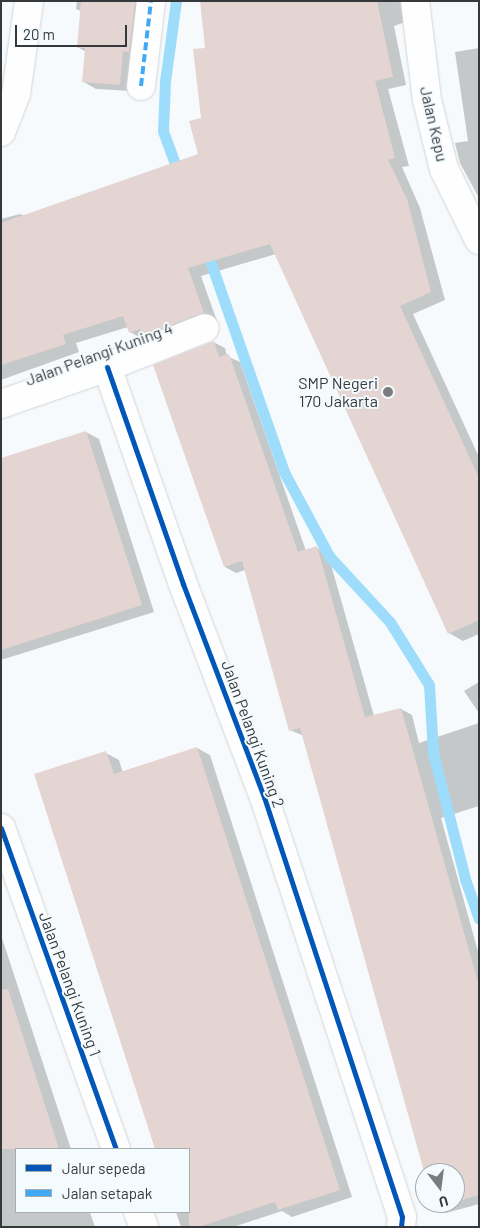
<!DOCTYPE html>
<style>
body{margin:0}
#map{position:relative;width:480px;height:1228px;overflow:hidden;background:#f7fafc;font-family:Barlow,sans-serif}
div>[style]{position:absolute}
.shadow>*{inset:0;background:#0003}
.stream>*{height:11px;margin:-5.5px;padding:0 5.5px;transform-origin:5.5px;border-radius:5.5px;background:#9dddfb}
.building>*{inset:0;background:#e4d5d2}
.roads{filter:drop-shadow(0 0 1px #d2d5d7) drop-shadow(0 0 1px #d2d5d7)}
.street>*{height:28px;margin:-14px;padding:0 14px;transform-origin:14px;border-radius:14px;background:#fefeff}
.secondary>*{height:28px;margin:-14px;padding:0 14px;transform-origin:14px;border-radius:14px;background:#fefeff}
.quiet>*{height:4px;margin-top:-2px;transform-origin:0;background:repeating-linear-gradient(90deg,#3fa9f5 0 8px,transparent 0 12px)}
.cycleway>*{height:5px;margin:-2.5px;padding:0 2.5px;transform-origin:2.5px;border-radius:2.5px;background:#0057b8}
.dots>*{width:14px;height:14px;translate:-50% -50%;box-sizing:border-box;border:2px solid #f4fbff;border-radius:50%}
span{translate:-50% -50%;white-space:nowrap;text-align:center;line-height:1.15;-webkit-text-stroke:4px #f4fbff;paint-order:stroke}
.street-label{font-size:16px;color:#36393b}
.poi-label{font-size:16px;color:#36393b}
.right{translate:-100% -50%;text-align:right}
.frame{position:absolute;inset:0;border:2px solid #36393b;pointer-events:none}
.legend{position:absolute;left:15px;top:1148px;width:175px;height:65px;box-sizing:border-box;background:#f4fbff;border:1px solid #a8adb1;margin:0;padding:6px 9px;list-style:none;font-size:15px;color:#36393b}
.legend li{display:flex;align-items:center;gap:10px;height:25px}
.legend b{width:25px;border:1px solid #a8adb1}
.north{position:absolute;left:415px;top:1163px;width:50px;height:50px;box-sizing:border-box;background:#f4fbff;border:1px solid #a8adb1;border-radius:50%;rotate:165deg;font-size:14px;font-weight:700;line-height:20px;text-align:center;color:#36393b}
.north::after{content:'';display:block;margin:auto;width:18px;height:22px;background:#7a7d7f;clip-path:polygon(50% 0,100% 100%,50% 72%,0 100%)}
.scale{position:absolute;left:15px;top:25px;width:112px;height:22px;box-sizing:border-box;border:2px solid #36393b;border-top:0;padding-left:6px;font-size:15px;line-height:18px;white-space:nowrap;color:#36393b;-webkit-text-stroke:4px #f4fbff;paint-order:stroke}
</style>
<div id="map">
<div class="shadow">
<div style="clip-path:polygon(77px 1px,151px 1px,132px 91px,96px 89px,84px 82px,86px 52px,78px 47px,81px 11px,76px 9px)"></div>
<div style="clip-path:polygon(201px 1px,409px 1px,414px 19px,394px 26px,406px 85px,388px 89px,409px 166px,402px 167px,420px 208px,445px 300px,413px 314px,479px 457px,479px 634px,463px 641px,449px 633px,276px 254px,201px 276px,217px 321px,158px 343px,144px 340px,130px 332px,128px 327px,76px 343px,79px 352px,1px 380px,1px 219px,20px 214px,25px 216px,200px 155px,206px 49px)"></div>
<div style="clip-path:polygon(479px 48px,479px 198px,460px 163px,455px 143px,468px 141px,455px 52px)"></div>
<div style="clip-path:polygon(213px 342px,225px 348px,227px 356px,240px 362px,306px 551px,317px 548px,328px 554px,374px 716px,401px 709px,412px 715px,419px 743px,479px 723px,479px 806px,441px 818px,479px 955px,479px 1204px,446px 1213px,435px 1207px,434px 1203px,455px 1203px,455px 1173px,304px 736px,290px 730px,245px 570px,236px 573px,225px 567px)"></div>
<div style="clip-path:polygon(86px 432px,99px 439px,154px 612px,1px 660px,1px 474px)"></div>
<div style="clip-path:polygon(479px 682px,479px 713px,464px 691px)"></div>
<div style="clip-path:polygon(197px 748px,210px 755px,352px 1197px,292px 1217px,282px 1211px,233px 1227px,181px 1227px,176px 1212px,189px 1212px,189px 1149px,156px 1149px,36px 775px,106px 753px,119px 760px,123px 773px)"></div>
<div style="clip-path:polygon(1px 935px,71px 1149px,16px 1149px,16px 1212px,90px 1212px,95px 1227px,1px 1227px)"></div>
</div>
<div class="stream">
<div style="left:176px;top:1px;width:81px;rotate:97.8deg"></div>
<div style="left:165px;top:81px;width:50px;rotate:92.3deg"></div>
<div style="left:163px;top:131px;width:47px;rotate:70deg"></div>
<div style="left:206px;top:249px;width:236px;rotate:70.7deg"></div>
<div style="left:284px;top:472px;width:95px;rotate:61.8deg"></div>
<div style="left:329px;top:556px;width:90px;rotate:47.3deg"></div>
<div style="left:390px;top:622px;width:74px;rotate:58.2deg"></div>
<div style="left:429px;top:685px;width:68px;rotate:86.6deg"></div>
<div style="left:433px;top:753px;width:130px;rotate:75.7deg"></div>
<div style="left:465px;top:879px;width:42px;rotate:70.7deg"></div>
</div>
<div class="building">
<div style="clip-path:polygon(81px 1px,135px 1px,129px 52px,123px 51px,120px 85px,82px 82px,85px 48px,77px 48px)"></div>
<div style="clip-path:polygon(200px 1px,377px 1px,393px 77px,375px 81px,395px 158px,388px 160px,407px 199px,431px 292px,400px 306px,479px 478px,479px 620px,448px 634px,270px 244px,188px 268px,204px 313px,143px 336px,140px 329px,129px 333px,123px 316px,63px 335px,66px 344px,1px 365px,1px 223px,198px 154px,189px 121px,201px 118px,193px 49px,205px 48px)"></div>
<div style="clip-path:polygon(214px 341px,219px 357px,229px 354px,298px 552px,317px 546px,365px 717px,401px 708px,479px 986px,479px 1195px,455px 1202px,455px 1173px,425px 1175px,300px 728px,289px 731px,242px 561px,224px 567px,153px 365px)"></div>
<div style="clip-path:polygon(86px 431px,142px 605px,1px 650px,1px 458px)"></div>
<div style="clip-path:polygon(197px 747px,340px 1190px,278px 1210px,275px 1202px,198px 1227px,189px 1227px,189px 1149px,155px 1149px,34px 774px,106px 751px,114px 774px)"></div>
<div style="clip-path:polygon(8px 989px,29px 1055px,59px 1149px,1px 1149px,1px 990px)"></div>
</div>
<div class="roads">
<div class="street">
<div style="left:141px;top:86px;width:86px;rotate:-83.3deg"></div>
<div style="left:1px;top:132px;width:41px;rotate:-68.5deg"></div>
<div style="left:16px;top:94px;width:94px;rotate:-82deg"></div>
<div style="left:107px;top:367px;width:230px;rotate:70.7deg"></div>
<div style="left:183px;top:584px;width:228px;rotate:69.2deg"></div>
<div style="left:264px;top:797px;width:442px;rotate:71.8deg"></div>
<div style="left:402px;top:1217px;width:10px;rotate:96deg"></div>
<div style="left:1px;top:404px;width:112px;rotate:-19.2deg"></div>
<div style="left:107px;top:367px;width:105px;rotate:-21.7deg"></div>
<div style="left:1px;top:828px;width:341px;rotate:70.3deg"></div>
<div style="left:138px;top:1212px;width:16px;rotate:68deg"></div>
</div>
<div class="secondary">
<div style="left:415px;top:1px;width:100px;rotate:83.1deg"></div>
<div style="left:427px;top:100px;width:71px;rotate:76.2deg"></div>
<div style="left:444px;top:169px;width:79px;rotate:63.8deg"></div>
</div>
</div>
<div class="quiet">
<div style="left:141px;top:86px;width:86px;rotate:-83.3deg"></div>
</div>
<div class="cycleway">
<div style="left:107px;top:367px;width:230px;rotate:70.7deg"></div>
<div style="left:183px;top:584px;width:228px;rotate:69.2deg"></div>
<div style="left:264px;top:797px;width:442px;rotate:71.8deg"></div>
<div style="left:402px;top:1217px;width:10px;rotate:96deg"></div>
<div style="left:1px;top:828px;width:341px;rotate:70.3deg"></div>
</div>
<div class="dots">
<div style="left:388px;top:392px;background:#7a7d7f"></div>
</div>
<div class="street-label">
<span style="left:434px;top:124px;rotate:77deg">Jalan Kepu</span>
<span style="left:99px;top:354px;rotate:-20deg">Jalan Pelangi Kuning 4</span>
<span style="left:253px;top:734px;rotate:70deg">Jalan Pelangi Kuning 2</span>
<span style="left:70px;top:984px;rotate:70deg">Jalan Pelangi Kuning 1</span>
</div>
<div class="poi-label">
<span class="right" style="left:378px;top:392px">SMP Negeri<br>170 Jakarta</span>
</div>
<div class="frame"></div>
<ul class="legend">
<li><b style="height:6px;background:#0057b8"></b>Jalur sepeda</li>
<li><b style="height:6px;background:#3fa9f5"></b>Jalan setapak</li>
</ul>
<div class="north">U</div>
<div class="scale">20 m</div>
</div>
